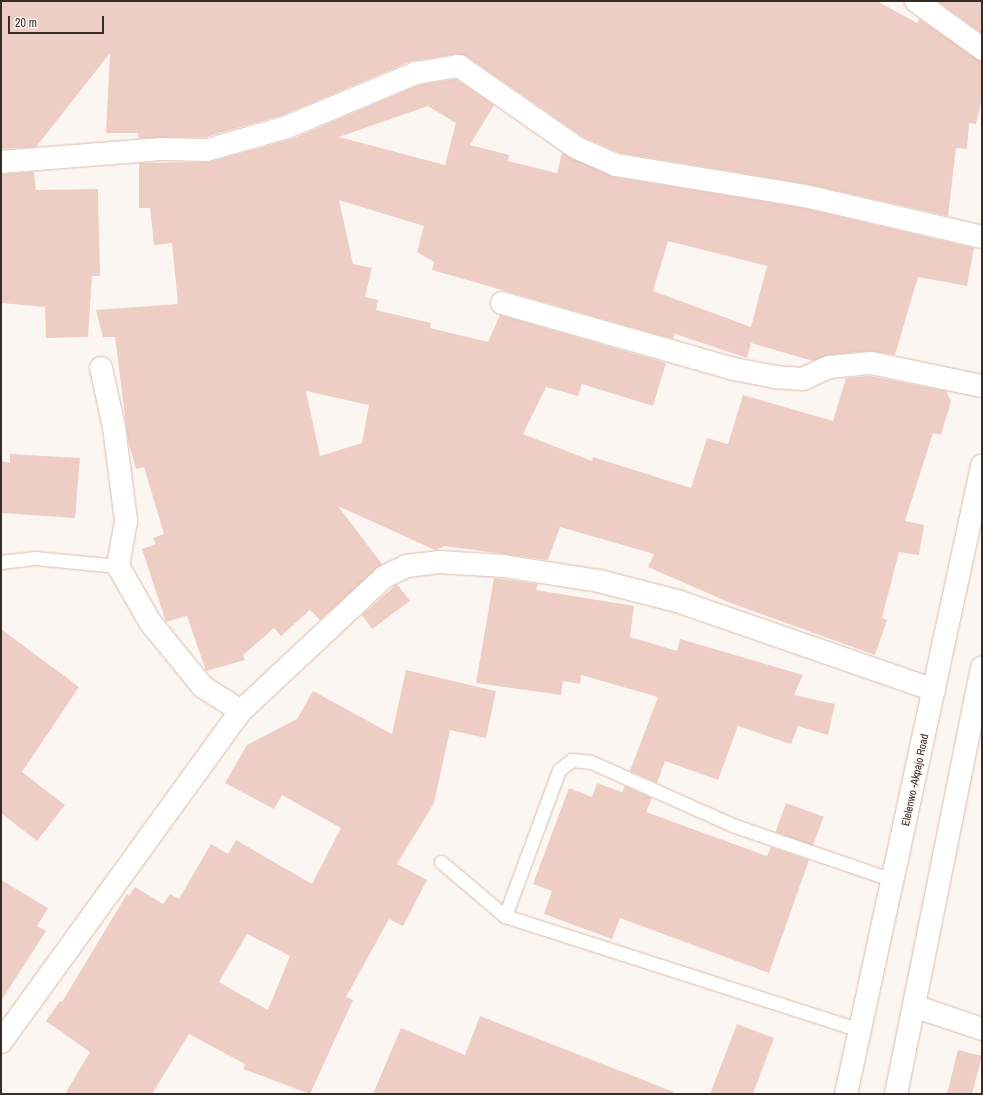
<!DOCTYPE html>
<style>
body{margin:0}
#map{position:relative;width:983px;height:1095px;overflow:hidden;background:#fcf6f3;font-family:"Archivo Narrow",sans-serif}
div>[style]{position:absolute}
.building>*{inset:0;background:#eecdc5;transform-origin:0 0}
.roads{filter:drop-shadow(0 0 1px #d8bcac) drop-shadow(0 0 1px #d8bcac)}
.lane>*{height:13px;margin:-6.5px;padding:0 6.5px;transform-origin:6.5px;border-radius:6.5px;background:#fff}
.street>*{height:22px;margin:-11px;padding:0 11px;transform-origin:11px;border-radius:11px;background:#fff}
.secondary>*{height:22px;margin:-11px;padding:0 11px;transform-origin:11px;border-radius:11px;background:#fff}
span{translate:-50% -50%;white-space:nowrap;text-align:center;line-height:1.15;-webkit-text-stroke:3px #fcf6f3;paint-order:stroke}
.street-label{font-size:11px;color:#362b25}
.frame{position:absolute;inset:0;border:2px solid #362b25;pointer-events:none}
.scale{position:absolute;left:8px;top:16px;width:96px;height:18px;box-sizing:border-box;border:2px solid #362b25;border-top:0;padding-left:5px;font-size:12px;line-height:14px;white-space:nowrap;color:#362b25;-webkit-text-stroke:3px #fcf6f3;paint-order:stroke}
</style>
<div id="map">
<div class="building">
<div style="clip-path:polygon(1px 1px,877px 1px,917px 23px,919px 19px,982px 61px,982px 98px,976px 124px,969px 123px,967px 149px,956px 148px,948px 216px,807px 184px,620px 153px,583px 137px,466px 56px,458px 54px,411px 61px,283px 115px,205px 137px,139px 138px,138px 133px,106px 133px,110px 53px,36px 147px,1px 149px)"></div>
<div style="clip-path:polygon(937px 1px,982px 1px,982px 34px)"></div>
<div style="clip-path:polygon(evenodd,456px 79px,494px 105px,470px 145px,509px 155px,508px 161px,557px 173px,562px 153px,614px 177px,803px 208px,974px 248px,967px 286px,918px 277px,895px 355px,870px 351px,828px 355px,813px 361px,751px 343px,747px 358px,675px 334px,673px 339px,432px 270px,434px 262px,417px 252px,424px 226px,339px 200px,353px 264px,372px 268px,365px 297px,378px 300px,376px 310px,431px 323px,430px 328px,488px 342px,500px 315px,666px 363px,653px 406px,582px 384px,578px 396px,546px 387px,523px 434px,592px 461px,593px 457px,691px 488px,707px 438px,728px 444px,743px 395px,833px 421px,846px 378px,870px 376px,946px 391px,951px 401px,941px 435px,933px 433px,905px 521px,924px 525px,919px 555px,899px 552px,882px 618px,887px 620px,875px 655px,728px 602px,648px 567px,654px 554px,560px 527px,548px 560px,445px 546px,435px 550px,338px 506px,382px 564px,320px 620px,310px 610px,281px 636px,274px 628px,243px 655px,245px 660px,206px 671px,187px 616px,166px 622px,142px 549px,156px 544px,153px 538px,164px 534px,144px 467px,136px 469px,128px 440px,115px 337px,103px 337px,96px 310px,178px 304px,172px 243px,154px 245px,150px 208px,139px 208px,139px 163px,210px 162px,292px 139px,419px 85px,456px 79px,428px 106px,456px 123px,445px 165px,339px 137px,428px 106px,456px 79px,668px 241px,767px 266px,751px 327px,653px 291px,668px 241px,456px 79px,306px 391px,369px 405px,362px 443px,320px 456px,306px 391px)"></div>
<div style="clip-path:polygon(34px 172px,36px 190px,98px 189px,100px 276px,92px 276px,88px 337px,46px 338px,45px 307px,1px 303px,1px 174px)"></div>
<div style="clip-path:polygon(10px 454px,80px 458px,75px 518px,1px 513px,1px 461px,10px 463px)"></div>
<div style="clip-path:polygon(494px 578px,538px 584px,536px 590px,634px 606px,630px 637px,677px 651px,680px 639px,803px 675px,794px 695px,835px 704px,828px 735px,798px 726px,791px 744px,738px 726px,718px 780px,665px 761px,657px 783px,630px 771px,658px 697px,581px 675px,580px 684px,563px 681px,561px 695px,476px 683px)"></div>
<div style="clip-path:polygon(397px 584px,410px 601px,372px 629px,362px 615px)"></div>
<div style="clip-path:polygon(1px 629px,79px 687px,22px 772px,65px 805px,37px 841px,1px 813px)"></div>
<div style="clip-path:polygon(evenodd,406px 670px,496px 691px,486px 738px,450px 730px,434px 803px,397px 864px,427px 880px,403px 926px,389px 919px,346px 997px,353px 1000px,310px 1094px,243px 1069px,245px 1064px,189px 1034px,152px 1094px,65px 1094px,90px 1052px,46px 1021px,60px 1001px,62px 1002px,127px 894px,129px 896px,135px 887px,163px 904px,170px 894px,179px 899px,211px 844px,228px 854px,236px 840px,312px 884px,341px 828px,282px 795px,274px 809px,225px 783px,247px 745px,297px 719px,313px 691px,392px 734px,406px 670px,247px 934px,290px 956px,268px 1010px,219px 982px,247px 934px)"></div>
<div style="clip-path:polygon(597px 783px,622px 792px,625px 786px,652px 798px,646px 812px,767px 856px,771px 847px,809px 860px,769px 973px,620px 918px,612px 939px,544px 914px,552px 891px,533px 884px,569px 788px,592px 797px)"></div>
<div style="left:786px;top:803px;width:40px;height:31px;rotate:20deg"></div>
<div style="clip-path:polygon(1px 880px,48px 908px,37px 926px,46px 931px,1px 1001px)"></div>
<div style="clip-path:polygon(480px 1016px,674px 1092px,674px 1094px,373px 1094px,401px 1028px,465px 1055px)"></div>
<div style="clip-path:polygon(737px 1024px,774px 1038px,753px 1094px,710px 1094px)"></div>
<div style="clip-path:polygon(958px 1050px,982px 1056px,972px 1094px,947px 1094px)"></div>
</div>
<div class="roads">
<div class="lane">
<div style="left:1px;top:562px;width:34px;rotate:-7deg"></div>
<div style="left:35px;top:558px;width:83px;rotate:5.5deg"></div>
<div style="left:441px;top:862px;width:84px;rotate:40.2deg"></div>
<div style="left:505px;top:916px;width:373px;rotate:17.8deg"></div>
<div style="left:505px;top:916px;width:156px;rotate:-69.7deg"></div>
<div style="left:559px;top:770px;width:16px;rotate:-38deg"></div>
<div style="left:572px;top:760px;width:19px;rotate:6deg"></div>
<div style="left:591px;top:762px;width:158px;rotate:24deg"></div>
<div style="left:735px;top:826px;width:167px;rotate:18.9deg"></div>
</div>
<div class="street">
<div style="left:916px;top:1px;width:82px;rotate:36deg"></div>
<div style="left:1px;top:162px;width:161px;rotate:-4.6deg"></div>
<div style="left:161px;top:149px;width:46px;rotate:1.2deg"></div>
<div style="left:207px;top:150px;width:83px;rotate:-16deg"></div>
<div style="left:287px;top:127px;width:140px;rotate:-22.7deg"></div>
<div style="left:416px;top:73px;width:44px;rotate:-9.2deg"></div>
<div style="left:459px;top:66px;width:144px;rotate:34.8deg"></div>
<div style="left:577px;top:148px;width:43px;rotate:23.6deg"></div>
<div style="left:616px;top:165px;width:192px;rotate:9.3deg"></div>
<div style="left:805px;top:196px;width:182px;rotate:13deg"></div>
<div style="left:502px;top:303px;width:241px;rotate:15.9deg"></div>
<div style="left:734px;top:369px;width:42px;rotate:11deg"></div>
<div style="left:775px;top:377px;width:28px;rotate:4deg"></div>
<div style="left:803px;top:379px;width:29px;rotate:-25deg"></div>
<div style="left:829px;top:367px;width:42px;rotate:-5.4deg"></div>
<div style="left:871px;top:363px;width:113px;rotate:11.7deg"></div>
<div style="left:101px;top:368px;width:60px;rotate:77.6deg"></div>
<div style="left:114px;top:427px;width:95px;rotate:82.7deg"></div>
<div style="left:126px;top:521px;width:46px;rotate:100.1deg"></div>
<div style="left:118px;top:566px;width:64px;rotate:60.3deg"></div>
<div style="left:150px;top:622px;width:84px;rotate:50.8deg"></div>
<div style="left:203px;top:687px;width:45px;rotate:32.3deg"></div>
<div style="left:914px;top:1006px;width:72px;rotate:18.7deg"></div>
<div style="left:1px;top:1042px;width:409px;rotate:-54.1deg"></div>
<div style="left:241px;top:711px;width:196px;rotate:-43.1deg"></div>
<div style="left:384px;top:577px;width:25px;rotate:-26deg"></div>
<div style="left:407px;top:566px;width:33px;rotate:-7deg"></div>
<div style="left:440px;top:562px;width:63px;rotate:3.6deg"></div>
<div style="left:503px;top:566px;width:97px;rotate:8.9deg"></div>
<div style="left:599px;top:581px;width:81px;rotate:14.4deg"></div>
<div style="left:677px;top:601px;width:272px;rotate:19.1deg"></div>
</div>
<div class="secondary">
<div style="left:846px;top:1094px;width:643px;rotate:-77.78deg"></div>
<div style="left:896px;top:1094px;width:435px;rotate:-78.6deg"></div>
</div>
</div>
<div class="street-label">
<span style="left:915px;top:780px;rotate:-78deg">Elelenwo -Akpajo Road</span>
</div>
<div class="frame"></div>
<div class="scale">20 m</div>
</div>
